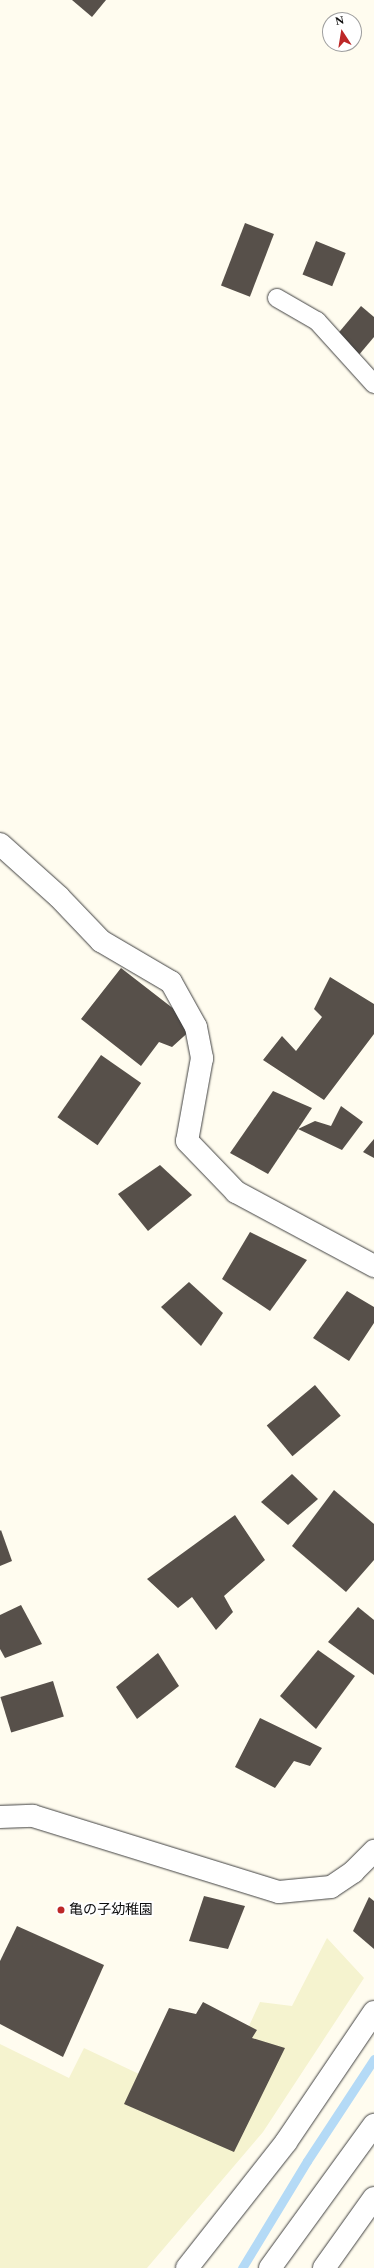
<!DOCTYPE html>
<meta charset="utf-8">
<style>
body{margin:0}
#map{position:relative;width:374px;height:2268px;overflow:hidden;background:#fffcef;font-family:Spectral,"Noto Sans JP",serif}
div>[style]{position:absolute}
.farmland>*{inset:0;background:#f5f3cf}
.stream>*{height:9px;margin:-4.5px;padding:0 4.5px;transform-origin:4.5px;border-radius:4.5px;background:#b4daf6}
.building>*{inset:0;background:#57504a;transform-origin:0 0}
.roads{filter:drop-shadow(0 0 1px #414141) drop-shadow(0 0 1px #414141)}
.service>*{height:18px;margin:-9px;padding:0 9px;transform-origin:9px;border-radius:9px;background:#fff}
.minor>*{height:22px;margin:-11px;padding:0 11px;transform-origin:11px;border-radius:11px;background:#fff}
.tertiary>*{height:22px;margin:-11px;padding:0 11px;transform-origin:11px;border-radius:11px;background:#fff}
.dots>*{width:11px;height:11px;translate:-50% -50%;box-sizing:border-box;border:2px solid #fff;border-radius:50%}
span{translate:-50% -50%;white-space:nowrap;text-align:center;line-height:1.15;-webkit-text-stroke:4px #fff;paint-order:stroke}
.poi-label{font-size:14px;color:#0e0e0e}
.left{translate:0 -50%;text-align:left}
.north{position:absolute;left:322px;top:12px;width:40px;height:40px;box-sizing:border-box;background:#fff;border:1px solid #9f9f9f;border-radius:50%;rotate:348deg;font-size:11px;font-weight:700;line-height:16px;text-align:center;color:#0e0e0e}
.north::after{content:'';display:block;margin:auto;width:14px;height:18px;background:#bd2727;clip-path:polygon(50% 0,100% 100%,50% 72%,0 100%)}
</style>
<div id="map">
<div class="farmland">
<div style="clip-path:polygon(327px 1938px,364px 1978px,263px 2132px,147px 2268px,0 2268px,0 2044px,69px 2078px,84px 2048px,211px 2108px,260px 2002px,292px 2006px)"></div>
</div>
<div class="stream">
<div style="left:242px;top:2268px;width:125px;rotate:-58.7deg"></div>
<div style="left:307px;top:2161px;width:122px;rotate:-56.7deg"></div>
</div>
<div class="building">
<div style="clip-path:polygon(72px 0,106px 0,92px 17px)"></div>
<div style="left:245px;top:223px;width:31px;height:67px;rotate:21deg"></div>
<div style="left:316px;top:241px;width:32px;height:36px;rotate:22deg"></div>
<div style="clip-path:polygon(361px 306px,374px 317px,374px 337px,358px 356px,335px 337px)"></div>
<div style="clip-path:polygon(121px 968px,179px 1013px,193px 1028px,172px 1047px,159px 1042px,141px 1066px,81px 1019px)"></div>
<div style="clip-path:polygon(330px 977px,374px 1004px,374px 1034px,324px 1100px,263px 1060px,282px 1036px,296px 1051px,322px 1017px,314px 1009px)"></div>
<div style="left:101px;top:1055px;width:49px;height:76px;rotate:35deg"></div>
<div style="clip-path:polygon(273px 1091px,312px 1108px,268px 1174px,230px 1153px)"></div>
<div style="clip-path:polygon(341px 1106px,363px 1122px,342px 1150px,298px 1129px,315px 1121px,331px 1126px)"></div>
<div style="clip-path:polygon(374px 1139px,374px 1158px,363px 1152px)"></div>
<div style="clip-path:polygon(160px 1165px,192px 1195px,148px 1231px,118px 1194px)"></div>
<div style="clip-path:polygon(250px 1232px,307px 1260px,270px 1311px,222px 1279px)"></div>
<div style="clip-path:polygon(189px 1282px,223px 1313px,201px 1346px,161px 1307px)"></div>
<div style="clip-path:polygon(347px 1291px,374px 1307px,374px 1323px,349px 1361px,313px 1338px)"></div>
<div style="left:315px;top:1385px;width:40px;height:63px;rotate:50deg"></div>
<div style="clip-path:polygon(292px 1474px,318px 1499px,288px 1525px,261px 1502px)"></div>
<div style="clip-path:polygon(334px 1490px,374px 1524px,374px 1560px,346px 1592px,292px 1546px)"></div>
<div style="clip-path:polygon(235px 1515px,265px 1560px,224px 1596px,233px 1612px,216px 1630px,192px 1597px,178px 1608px,147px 1579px)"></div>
<div style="clip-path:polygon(1px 1530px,12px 1561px,0 1566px,0 1531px)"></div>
<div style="clip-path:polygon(21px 1605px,42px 1644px,5px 1658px,0 1649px,0 1615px)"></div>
<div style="clip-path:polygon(358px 1607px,374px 1620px,374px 1675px,328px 1642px)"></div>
<div style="clip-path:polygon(318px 1650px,355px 1676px,316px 1729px,280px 1696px)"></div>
<div style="clip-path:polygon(158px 1653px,179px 1686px,137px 1719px,116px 1687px)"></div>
<div style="left:53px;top:1681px;width:37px;height:55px;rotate:73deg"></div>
<div style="clip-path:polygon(260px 1718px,322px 1748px,310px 1766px,294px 1761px,275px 1788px,235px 1767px)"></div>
<div style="clip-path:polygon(204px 1896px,245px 1906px,228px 1949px,189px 1941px)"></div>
<div style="clip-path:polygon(369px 1897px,374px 1901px,374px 1949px,353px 1931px)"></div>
<div style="clip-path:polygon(17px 1926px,104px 1965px,63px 2057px,0 2024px,0 1961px)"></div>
<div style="clip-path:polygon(203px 2002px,257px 2030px,252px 2038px,285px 2048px,234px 2152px,124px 2104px,169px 2008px,196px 2014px)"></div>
</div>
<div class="roads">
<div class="service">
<div style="left:277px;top:298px;width:46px;rotate:29.9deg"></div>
<div style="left:317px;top:321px;width:85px;rotate:47.9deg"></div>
</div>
<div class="minor">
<div style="left:0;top:844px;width:79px;rotate:41.9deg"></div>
<div style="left:59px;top:897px;width:61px;rotate:46.3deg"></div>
<div style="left:101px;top:941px;width:81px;rotate:30.4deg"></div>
<div style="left:171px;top:982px;width:51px;rotate:60.9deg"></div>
<div style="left:196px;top:1027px;width:32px;rotate:79deg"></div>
<div style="left:202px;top:1058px;width:84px;rotate:100.2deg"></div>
<div style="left:187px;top:1141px;width:71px;rotate:46.1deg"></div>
<div style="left:236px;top:1192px;width:157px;rotate:28.2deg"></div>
<div style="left:0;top:1817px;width:33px;rotate:-2deg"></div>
<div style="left:33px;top:1816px;width:257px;rotate:17.2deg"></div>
<div style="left:279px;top:1892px;width:52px;rotate:-5.5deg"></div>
<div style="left:187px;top:2268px;width:160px;rotate:-51.8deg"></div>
<div style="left:286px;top:2142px;width:157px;rotate:-55.9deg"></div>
</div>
<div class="tertiary">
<div style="left:331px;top:1887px;width:27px;rotate:-34deg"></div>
<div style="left:353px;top:1872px;width:30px;rotate:-45deg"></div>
<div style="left:270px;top:2268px;width:177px;rotate:-54deg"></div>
<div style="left:324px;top:2268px;width:86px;rotate:-54.5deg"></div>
</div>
</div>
<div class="dots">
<div style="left:61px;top:1910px;background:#bd2727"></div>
</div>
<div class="poi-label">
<span class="left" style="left:69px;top:1910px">亀の子幼稚園</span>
</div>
<div class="north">N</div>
</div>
